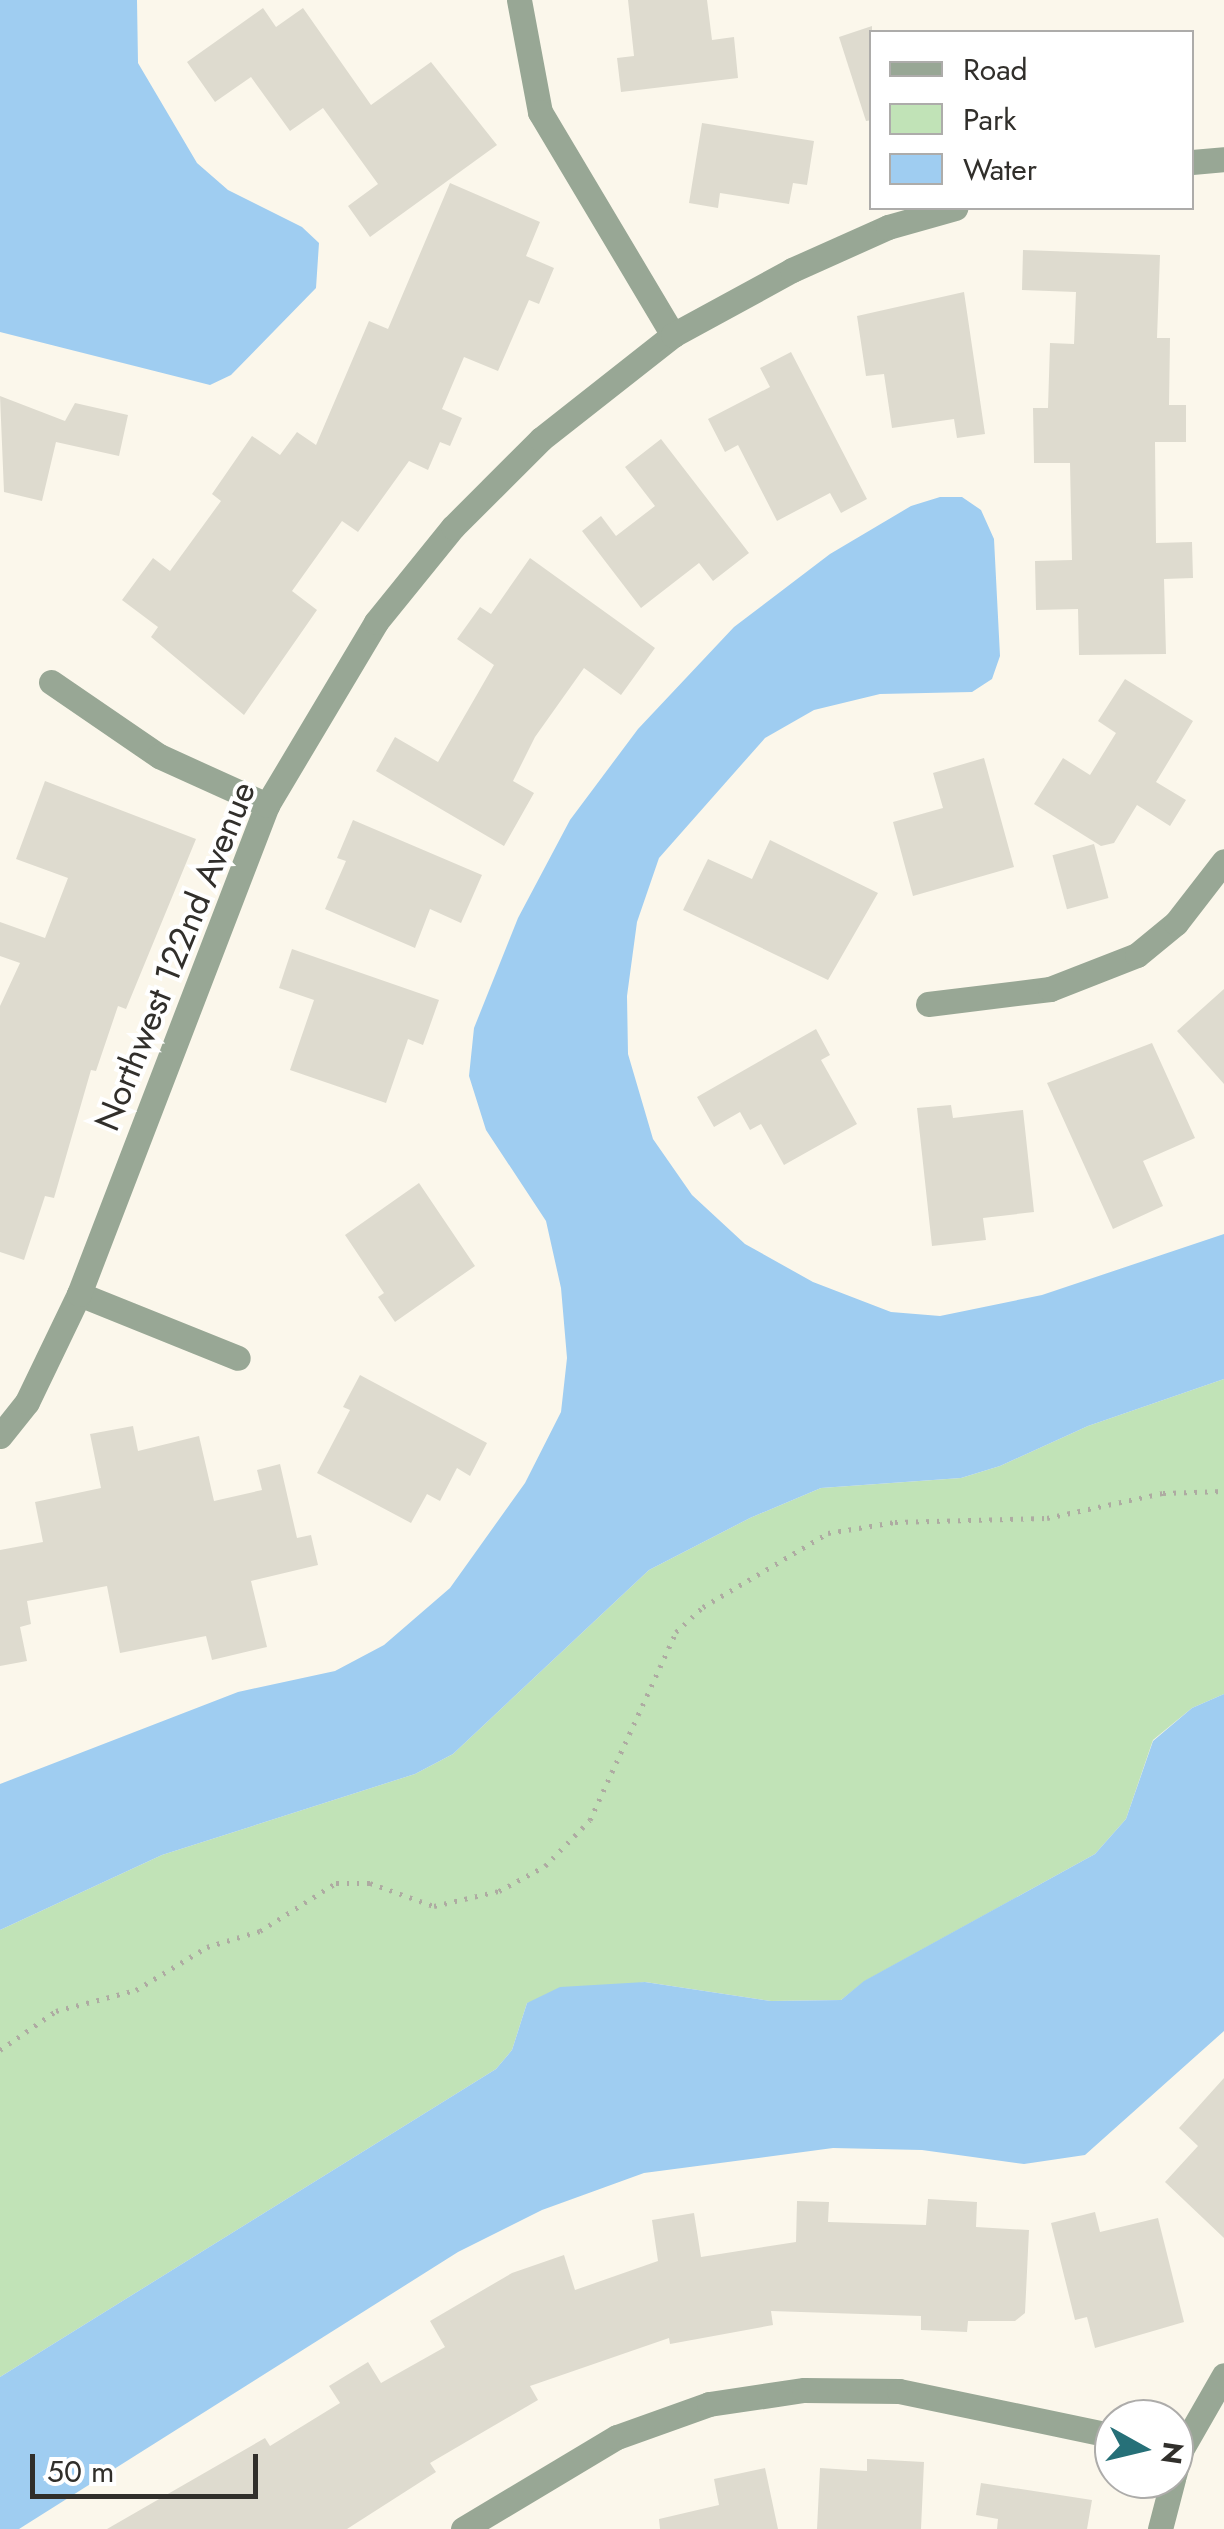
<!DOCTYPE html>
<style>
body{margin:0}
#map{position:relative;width:1224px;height:2529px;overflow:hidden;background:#fbf7eb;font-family:Jost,sans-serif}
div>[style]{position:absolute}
.green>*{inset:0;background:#c1e3b7}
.water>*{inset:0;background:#9fcdf1}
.building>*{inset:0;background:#dedbcf;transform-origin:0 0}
.path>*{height:5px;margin-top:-2.5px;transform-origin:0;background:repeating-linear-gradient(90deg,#aeaba2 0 2.5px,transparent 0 10.5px)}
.street>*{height:25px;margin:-12.5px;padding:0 12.5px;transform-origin:12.5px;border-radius:12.5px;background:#98a795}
span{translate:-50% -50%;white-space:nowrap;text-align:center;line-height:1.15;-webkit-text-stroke:8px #fff;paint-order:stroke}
.street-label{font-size:35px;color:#312f2b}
.legend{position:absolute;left:869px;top:30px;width:325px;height:180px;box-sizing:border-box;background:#fff;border:2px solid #adacaa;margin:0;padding:12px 18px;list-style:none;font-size:30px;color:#312f2b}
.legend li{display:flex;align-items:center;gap:20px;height:50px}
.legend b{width:50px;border:2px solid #adacaa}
.north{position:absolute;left:1094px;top:2399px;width:100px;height:100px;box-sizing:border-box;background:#fff;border:2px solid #adacaa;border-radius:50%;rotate:98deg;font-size:28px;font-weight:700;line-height:40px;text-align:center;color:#312f2b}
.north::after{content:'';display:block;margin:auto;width:35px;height:45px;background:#267078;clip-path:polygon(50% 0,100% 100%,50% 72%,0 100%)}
.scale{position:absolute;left:30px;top:2454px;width:228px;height:45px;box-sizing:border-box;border:5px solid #312f2b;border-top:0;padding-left:12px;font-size:30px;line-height:35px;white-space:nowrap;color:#312f2b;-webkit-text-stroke:8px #fff;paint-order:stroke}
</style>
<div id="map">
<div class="green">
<div style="clip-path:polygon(1224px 1379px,1224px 1694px,1192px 1708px,1153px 1740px,1126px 1819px,1095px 1854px,865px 1981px,841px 2000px,771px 2001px,645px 1982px,527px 2003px,512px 2050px,496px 2069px,0 2377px,0 1930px,162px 1855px,415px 1774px,453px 1754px,649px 1570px,750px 1518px,821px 1488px,961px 1478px,1000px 1466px,1088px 1426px)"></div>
</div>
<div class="water">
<div style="clip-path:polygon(0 0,137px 0,138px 63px,197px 163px,228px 190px,302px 227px,319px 243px,316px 288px,231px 375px,210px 385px,0 332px)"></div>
<div style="clip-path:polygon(940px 497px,962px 497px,981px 510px,994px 539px,1000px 656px,992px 679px,972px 692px,880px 694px,814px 710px,765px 738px,659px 858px,637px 922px,627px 996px,628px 1054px,653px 1139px,692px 1195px,745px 1244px,813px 1282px,891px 1312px,940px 1316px,1042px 1295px,1224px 1234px,1224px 1379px,1088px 1426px,1000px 1466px,961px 1478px,821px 1488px,750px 1518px,649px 1570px,453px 1754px,415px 1774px,162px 1855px,0 1930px,0 1784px,238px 1692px,335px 1671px,384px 1645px,450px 1588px,525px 1483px,561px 1412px,567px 1358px,561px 1288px,546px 1221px,486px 1130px,469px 1076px,474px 1028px,518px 918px,570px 820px,638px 729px,734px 627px,830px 554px,911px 506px)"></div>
<div style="clip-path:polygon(1224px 1694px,1224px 2031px,1085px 2155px,1024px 2164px,922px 2150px,833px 2148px,644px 2173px,542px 2210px,458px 2252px,19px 2529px,0 2529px,0 2377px,496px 2069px,512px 2050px,527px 2003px,560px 1987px,645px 1982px,771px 2001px,841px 2000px,864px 1981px,1095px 1854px,1126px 1819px,1153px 1741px,1192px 1708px)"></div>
</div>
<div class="building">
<div style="clip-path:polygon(628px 0,707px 0,712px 40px,734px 37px,738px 78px,621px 92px,617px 58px,634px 56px)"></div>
<div style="clip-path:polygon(263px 8px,276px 27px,303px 8px,371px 105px,431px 62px,497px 145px,370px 237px,348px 206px,378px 184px,323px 108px,290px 131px,251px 77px,215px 102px,187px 62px)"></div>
<div style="clip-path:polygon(872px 26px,872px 120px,866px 121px,839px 37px)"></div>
<div style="clip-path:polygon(702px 123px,814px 141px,807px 185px,793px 183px,789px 204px,720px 193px,718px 208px,689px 203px)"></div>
<div style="clip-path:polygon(450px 183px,540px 222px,526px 256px,554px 268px,539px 304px,529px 300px,498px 371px,464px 357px,442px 409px,462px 418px,450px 446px,440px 442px,428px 470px,409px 461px,358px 532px,342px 521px,292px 591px,317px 610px,244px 715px,151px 637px,158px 627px,122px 600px,153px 558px,170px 571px,221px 501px,212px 494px,252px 436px,280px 455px,297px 432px,316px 445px,369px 321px,388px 329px)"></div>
<div style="clip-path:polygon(1023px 250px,1160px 255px,1157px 338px,1170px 338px,1169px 405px,1186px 405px,1186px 442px,1155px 442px,1156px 543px,1192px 542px,1193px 578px,1164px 579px,1166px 654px,1079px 655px,1078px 609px,1036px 610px,1035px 561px,1072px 560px,1070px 463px,1034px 463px,1033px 408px,1048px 408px,1050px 343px,1074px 344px,1076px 292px,1022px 290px)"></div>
<div style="clip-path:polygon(964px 292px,985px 434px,957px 438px,954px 419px,892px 428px,884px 374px,866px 376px,857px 316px)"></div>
<div style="clip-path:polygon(791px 352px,867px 499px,841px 513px,830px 493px,777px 521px,738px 445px,725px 452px,708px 419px,770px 387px,760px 368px)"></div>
<div style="clip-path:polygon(0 396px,65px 421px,75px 403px,128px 415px,119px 456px,56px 442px,42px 501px,4px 492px)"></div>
<div style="clip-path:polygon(661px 439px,749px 553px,713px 581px,699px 563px,641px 608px,582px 531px,601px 516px,616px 536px,655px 506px,625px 467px)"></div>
<div style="clip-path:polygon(530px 558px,655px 648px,621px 695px,584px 668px,535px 737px,513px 781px,534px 793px,504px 846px,376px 771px,395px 737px,438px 762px,494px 665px,457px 639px,480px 607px,491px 614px)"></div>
<div style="clip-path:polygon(1125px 679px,1193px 721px,1156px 782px,1186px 800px,1170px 826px,1137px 805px,1114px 843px,1101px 846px,1034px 804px,1063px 758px,1090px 775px,1116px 733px,1098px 721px)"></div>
<div style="clip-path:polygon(984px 758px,1014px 867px,913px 896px,893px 822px,943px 808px,933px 773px)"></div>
<div style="clip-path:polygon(45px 781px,196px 839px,126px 1009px,118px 1006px,96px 1071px,91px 1070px,54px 1198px,45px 1196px,24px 1260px,0 1252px,0 1006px,20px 963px,0 956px,0 922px,45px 938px,68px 878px,16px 859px)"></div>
<div style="clip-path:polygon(353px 820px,482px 875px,461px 923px,430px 909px,415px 948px,325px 909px,346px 861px,337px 858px)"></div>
<div style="clip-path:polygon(770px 840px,878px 893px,828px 980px,683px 910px,708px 859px,752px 879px)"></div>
<div style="left:1094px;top:844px;width:56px;height:43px;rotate:75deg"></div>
<div style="clip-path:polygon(292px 949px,439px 1000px,423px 1045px,408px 1039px,386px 1103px,290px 1070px,314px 1000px,279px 988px)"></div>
<div style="clip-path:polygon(1224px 989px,1224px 1084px,1177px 1031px)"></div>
<div style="clip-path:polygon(816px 1029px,830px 1055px,821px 1060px,857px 1124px,784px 1165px,761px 1124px,750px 1130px,740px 1112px,714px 1127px,697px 1097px)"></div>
<div style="clip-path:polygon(1152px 1043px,1195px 1138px,1143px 1161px,1163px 1206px,1113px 1229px,1047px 1083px)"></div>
<div style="clip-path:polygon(951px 1105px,953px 1118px,1023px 1110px,1034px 1212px,983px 1218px,986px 1240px,932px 1246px,917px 1108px)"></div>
<div style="clip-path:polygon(419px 1183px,475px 1266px,395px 1322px,378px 1297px,384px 1293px,345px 1235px)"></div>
<div style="clip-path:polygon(360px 1375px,487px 1443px,470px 1476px,457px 1468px,440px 1501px,427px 1494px,411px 1523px,317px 1473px,350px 1410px,343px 1407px)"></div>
<div style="clip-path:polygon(133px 1426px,138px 1451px,199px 1436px,214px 1501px,262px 1490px,257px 1470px,280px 1464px,297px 1538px,311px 1535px,318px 1565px,251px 1581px,267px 1647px,212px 1660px,206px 1636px,120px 1653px,107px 1586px,27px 1601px,31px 1624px,20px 1627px,27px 1661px,0 1666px,0 1550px,43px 1542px,35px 1502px,101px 1488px,90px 1434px)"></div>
<div style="clip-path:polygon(1224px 2078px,1224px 2238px,1165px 2182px,1198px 2146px,1179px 2128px)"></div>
<div style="clip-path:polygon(928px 2199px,977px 2202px,976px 2227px,1029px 2230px,1025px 2313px,1015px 2321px,968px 2321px,967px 2332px,921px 2330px,921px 2316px,771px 2311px,773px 2325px,670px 2344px,669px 2338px,530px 2386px,538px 2400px,430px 2463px,436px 2472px,347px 2529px,107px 2529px,265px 2438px,270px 2446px,340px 2403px,329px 2386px,368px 2362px,381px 2383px,445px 2347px,430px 2321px,512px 2273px,564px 2255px,575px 2290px,658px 2261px,652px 2220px,694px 2213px,701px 2257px,796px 2242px,797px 2201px,829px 2202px,828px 2222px,926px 2225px)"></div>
<div style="clip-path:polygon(1095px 2212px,1100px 2232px,1158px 2218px,1184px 2322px,1095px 2348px,1087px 2317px,1075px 2320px,1051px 2223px)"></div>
<div style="clip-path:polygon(867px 2459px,924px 2462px,921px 2529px,817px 2529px,820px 2468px,867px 2471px)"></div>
<div style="clip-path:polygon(765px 2468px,778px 2529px,660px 2529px,659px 2519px,719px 2505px,714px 2479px)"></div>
<div style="clip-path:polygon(981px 2483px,1092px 2500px,1087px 2529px,997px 2529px,998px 2519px,976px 2515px)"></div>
</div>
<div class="path">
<div style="left:0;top:2050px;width:68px;rotate:-34.9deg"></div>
<div style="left:56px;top:2011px;width:83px;rotate:-14.7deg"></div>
<div style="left:136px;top:1990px;width:83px;rotate:-31.2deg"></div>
<div style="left:207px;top:1947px;width:55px;rotate:-16.8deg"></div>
<div style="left:260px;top:1931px;width:90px;rotate:-32.3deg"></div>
<div style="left:336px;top:1883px;width:34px"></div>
<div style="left:370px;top:1883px;width:68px;rotate:19.8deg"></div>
<div style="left:434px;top:1906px;width:67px;rotate:-13deg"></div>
<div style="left:499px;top:1891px;width:52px;rotate:-28.5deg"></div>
<div style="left:545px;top:1866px;width:64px;rotate:-45.6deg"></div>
<div style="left:590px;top:1820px;width:207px;rotate:-65.4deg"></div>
<div style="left:676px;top:1632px;width:37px;rotate:-43deg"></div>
<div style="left:703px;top:1607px;width:145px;rotate:-30.6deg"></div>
<div style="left:828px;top:1533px;width:68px;rotate:-9.3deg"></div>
<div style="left:895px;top:1522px;width:152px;rotate:-1.5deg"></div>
<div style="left:1047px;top:1518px;width:119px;rotate:-12.2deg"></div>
<div style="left:1163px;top:1493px;width:61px;rotate:-1.9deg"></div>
</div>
<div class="street">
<div style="left:519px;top:0;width:114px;rotate:79.4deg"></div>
<div style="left:540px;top:112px;width:260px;rotate:59.2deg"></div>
<div style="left:1192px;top:162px;width:32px;rotate:-5deg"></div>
<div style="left:51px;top:682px;width:131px;rotate:34.4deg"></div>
<div style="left:159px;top:756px;width:119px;rotate:24.4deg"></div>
<div style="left:928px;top:1004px;width:123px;rotate:-7deg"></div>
<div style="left:1050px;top:989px;width:93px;rotate:-21.3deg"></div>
<div style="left:1137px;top:955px;width:50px;rotate:-39.4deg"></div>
<div style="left:1176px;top:923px;width:78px;rotate:-52.3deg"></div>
<div style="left:79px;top:1294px;width:171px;rotate:21.9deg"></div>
<div style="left:0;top:1436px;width:43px;rotate:-51.5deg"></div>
<div style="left:27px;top:1402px;width:120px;rotate:-64.3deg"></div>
<div style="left:79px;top:1294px;width:524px;rotate:-68.97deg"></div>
<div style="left:267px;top:805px;width:213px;rotate:-59.2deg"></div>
<div style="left:376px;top:622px;width:122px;rotate:-51deg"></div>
<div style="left:453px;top:527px;width:124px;rotate:-45deg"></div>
<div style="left:541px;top:439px;width:168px;rotate:-38.2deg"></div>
<div style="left:673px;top:335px;width:136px;rotate:-28.6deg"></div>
<div style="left:792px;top:270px;width:105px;rotate:-24.1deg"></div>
<div style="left:888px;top:227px;width:70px;rotate:-15.8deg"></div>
<div style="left:1174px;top:2475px;width:26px;rotate:-74deg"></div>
<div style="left:1181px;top:2450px;width:86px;rotate:-60.2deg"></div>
<div style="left:463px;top:2529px;width:179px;rotate:-30.9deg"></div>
<div style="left:617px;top:2437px;width:98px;rotate:-19.7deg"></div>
<div style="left:709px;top:2404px;width:96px;rotate:-8.4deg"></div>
<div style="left:804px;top:2390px;width:95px;rotate:0.6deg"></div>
<div style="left:899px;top:2391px;width:220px;rotate:11.8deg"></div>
<div style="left:1160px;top:2529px;width:52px;rotate:-75.4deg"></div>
</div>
<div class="street-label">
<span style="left:175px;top:956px;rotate:-68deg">Northwest 122nd Avenue</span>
</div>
<ul class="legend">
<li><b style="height:12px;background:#98a795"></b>Road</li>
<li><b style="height:28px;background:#c1e3b7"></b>Park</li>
<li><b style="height:28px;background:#9fcdf1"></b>Water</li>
</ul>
<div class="north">N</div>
<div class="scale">50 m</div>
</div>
